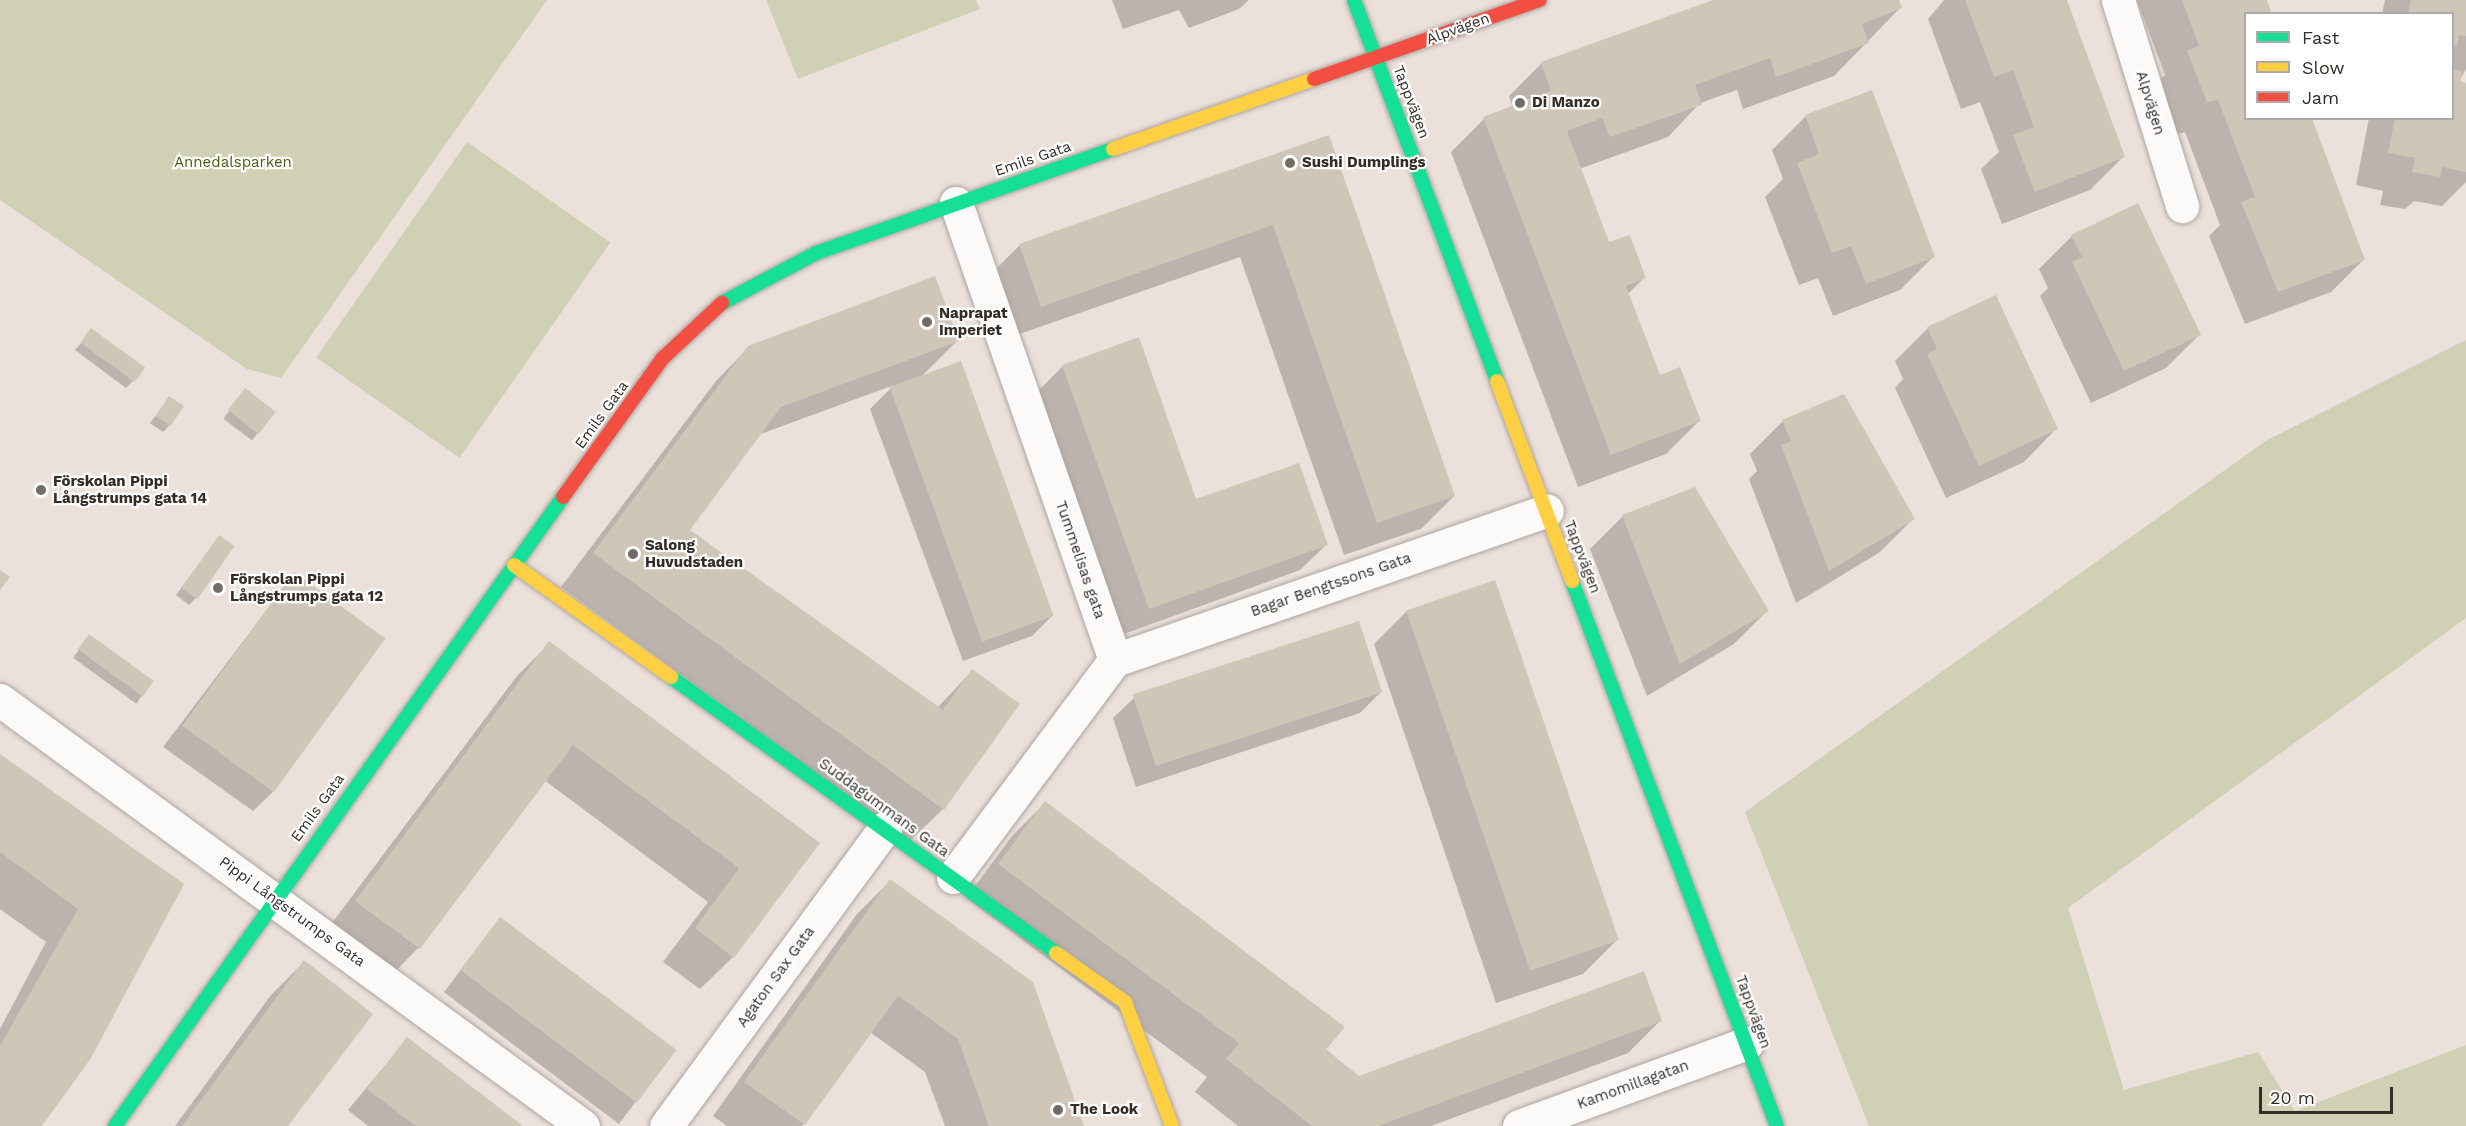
<!DOCTYPE html>
<meta charset="utf-8">
<style>
body{margin:0}
#map{position:relative;width:2466px;height:1126px;overflow:hidden;background:#ebe0da;font-family:"Work Sans",sans-serif}
div>[style]{position:absolute}
.green>*{inset:0;background:#d0d0b5;transform-origin:0 0}
.shadow>*{inset:0;background:#0003;transform-origin:0 0}
.building>*{inset:0;background:#d0c6b7;transform-origin:0 0}
.roads{filter:drop-shadow(0 0 2px #ada5a0) drop-shadow(0 0 2px #ada5a0)}
.street>*{height:33px;margin:-16.5px;padding:0 16.5px;transform-origin:16.5px;border-radius:16.5px;background:#fcfaf9}
.fast>*{height:14px;margin:-7px;padding:0 7px;transform-origin:7px;border-radius:7px;background:#16e098}
.slow>*{height:14px;margin:-7px;padding:0 7px;transform-origin:7px;border-radius:7px;background:#ffcf43}
.jam>*{height:14px;margin:-7px;padding:0 7px;transform-origin:7px;border-radius:7px;background:#f24e42}
.dots>*{width:16px;height:16px;translate:-50% -50%;box-sizing:border-box;border:3px solid #fff;border-radius:50%}
span{translate:-50% -50%;white-space:nowrap;text-align:center;line-height:1.15;-webkit-text-stroke:4.5px #fff;paint-order:stroke}
.street-label{font-size:15px;color:#332c27}
.poi-label{font-size:15px;color:#332c27;font-weight:700}
.left{translate:0 -50%;text-align:left}
.park-label{font-size:15px;color:#505b15}
.legend{position:absolute;left:2244px;top:12px;width:210px;height:108px;box-sizing:border-box;background:#fff;border:2px solid #adaba9;margin:0;padding:8px 10px;list-style:none;font-size:18px;color:#332c27}
.legend li{display:flex;align-items:center;gap:12px;height:30px}
.legend b{width:30px;border:2px solid #adaba9}
.scale{position:absolute;left:2259px;top:1087px;width:134px;height:27px;box-sizing:border-box;border:3px solid #332c27;border-top:0;padding-left:8px;font-size:18px;line-height:21px;white-space:nowrap;color:#332c27;-webkit-text-stroke:4px #fff;paint-order:stroke}
</style>
<div id="map">
<div class="green">
<div style="clip-path:polygon(0 0,547px 0,281px 378px,247px 369px,0 200px)"></div>
<div style="clip-path:polygon(766px 0,976px 0,980px 9px,798px 79px)"></div>
<div style="left:467px;top:142px;width:175px;height:263px;rotate:35deg"></div>
<div style="clip-path:polygon(2466px 340px,2466px 618px,2068px 908px,2124px 1090px,2258px 1052px,2295px 1111px,2466px 1045px,2466px 1126px,1869px 1126px,1745px 812px,2267px 440px)"></div>
</div>
<div class="shadow">
<div style="clip-path:polygon(1112px 0,1249px 0,1239px 9px,1189px 28px,1179px 10px,1123px 29px)"></div>
<div style="clip-path:polygon(1718px 0,1897px 0,1900px 8px,1834px 76px,1743px 109px,1737px 90px,1700px 103px,1668px 137px,1579px 169px,1608px 244px,1644px 278px,1628px 294px,1659px 377px,1699px 421px,1666px 454px,1578px 487px,1451px 152px,1484px 119px,1513px 108px,1509px 96px,1542px 63px)"></div>
<div style="clip-path:polygon(1944px 0,2065px 0,2123px 157px,2090px 190px,2002px 224px,1981px 169px,1999px 152px,1980px 102px,1961px 109px,1928px 19px)"></div>
<div style="clip-path:polygon(2137px 0,2265px 0,2246px 14px,2246px 118px,2364px 259px,2331px 292px,2245px 324px,2209px 236px,2220px 225px,2185px 132px,2174px 135px,2155px 85px,2165px 75px)"></div>
<div style="clip-path:polygon(2385px 0,2466px 0,2466px 69px,2458px 83px,2466px 84px,2466px 182px,2442px 206px,2414px 201px,2405px 209px,2380px 205px,2383px 191px,2356px 185px,2369px 118px,2452px 118px,2452px 14px,2382px 14px)"></div>
<div style="clip-path:polygon(1871px 91px,1933px 257px,1900px 290px,1833px 316px,1818px 278px,1799px 285px,1765px 197px,1783px 179px,1772px 150px,1805px 117px)"></div>
<div style="clip-path:polygon(1328px 137px,1454px 496px,1421px 529px,1344px 555px,1240px 257px,1008px 338px,987px 278px,1020px 245px)"></div>
<div style="clip-path:polygon(2072px 236px,2199px 335px,2166px 368px,2091px 403px,2040px 296px,2048px 288px,2039px 269px)"></div>
<div style="clip-path:polygon(1928px 328px,2056px 429px,2024px 462px,1946px 498px,1895px 388px,1903px 379px,1895px 361px)"></div>
<div style="clip-path:polygon(92px 330px,133px 381px,126px 388px,75px 350px)"></div>
<div style="clip-path:polygon(958px 340px,921px 377px,1053px 615px,1032px 636px,963px 661px,870px 409px,894px 385px,758px 435px,688px 530px,937px 708px,972px 671px,943px 809px,910px 841px,561px 587px,716px 381px,749px 347px)"></div>
<div style="clip-path:polygon(1063px 366px,1195px 501px,1326px 545px,1300px 570px,1124px 634px,1037px 392px)"></div>
<div style="left:245px;top:390px;width:36px;height:36px;rotate:37deg"></div>
<div style="clip-path:polygon(169px 398px,170px 425px,163px 432px,150px 423px)"></div>
<div style="clip-path:polygon(1783px 421px,1913px 519px,1880px 552px,1796px 603px,1749px 479px,1757px 471px,1750px 454px)"></div>
<div style="clip-path:polygon(1623px 516px,1767px 611px,1734px 644px,1647px 696px,1590px 549px)"></div>
<div style="clip-path:polygon(219px 537px,196px 598px,189px 605px,176px 595px)"></div>
<div style="clip-path:polygon(294px 574px,274px 791px,253px 811px,163px 747px)"></div>
<div style="clip-path:polygon(1407px 611px,1616px 941px,1583px 974px,1496px 1003px,1374px 644px)"></div>
<div style="left:89px;top:636px;width:78px;height:27px;rotate:36deg"></div>
<div style="clip-path:polygon(550px 643px,817px 843px,733px 957px,700px 989px,663px 962px,708px 902px,544px 780px,418px 948px,386px 981px,323px 935px,517px 676px)"></div>
<div style="clip-path:polygon(1381px 692px,1360px 713px,1136px 787px,1113px 718px,1134px 698px)"></div>
<div style="clip-path:polygon(0 756px,182px 885px,40px 1126px,0 1126px,0 1029px,46px 942px,0 909px)"></div>
<div style="clip-path:polygon(1045px 803px,1359px 1078px,1661px 1020px,1628px 1053px,1431px 1126px,1238px 1126px,1195px 1092px,1207px 1077px,966px 898px,1012px 836px)"></div>
<div style="clip-path:polygon(890px 881px,1083px 1126px,945px 1126px,925px 1072px,870px 1032px,802px 1126px,727px 1126px,713px 1116px,857px 914px)"></div>
<div style="left:500px;top:918px;width:219px;height:93px;rotate:37deg"></div>
<div style="clip-path:polygon(304px 962px,286px 1126px,175px 1126px,271px 995px)"></div>
<div style="clip-path:polygon(407px 1039px,521px 1126px,368px 1126px,348px 1110px)"></div>
</div>
<div class="building">
<div style="clip-path:polygon(1713px 0,1899px 0,1902px 8px,1862px 24px,1869px 43px,1776px 77px,1770px 58px,1695px 85px,1702px 105px,1610px 137px,1602px 118px,1567px 131px,1609px 242px,1630px 235px,1646px 278px,1626px 286px,1660px 375px,1680px 367px,1701px 421px,1611px 455px,1483px 117px,1551px 91px,1541px 62px)"></div>
<div style="clip-path:polygon(1965px 0,2067px 0,2125px 157px,2035px 192px,2013px 135px,2034px 127px,2013px 70px,1994px 77px)"></div>
<div style="clip-path:polygon(2182px 0,2267px 0,2272px 14px,2246px 14px,2246px 118px,2312px 118px,2365px 260px,2278px 292px,2241px 202px,2255px 197px,2218px 100px,2207px 102px,2187px 51px,2199px 46px)"></div>
<div style="clip-path:polygon(2411px 0,2466px 0,2466px 36px,2459px 35px,2457px 46px,2452px 45px,2452px 14px,2408px 14px)"></div>
<div style="clip-path:polygon(2452px 69px,2462px 71px,2460px 81px,2466px 83px,2466px 172px,2442px 167px,2440px 177px,2412px 172px,2415px 158px,2388px 153px,2395px 118px,2452px 118px)"></div>
<div style="clip-path:polygon(1872px 90px,1935px 257px,1866px 284px,1851px 246px,1832px 253px,1797px 163px,1819px 154px,1805px 115px)"></div>
<div style="clip-path:polygon(1329px 135px,1455px 496px,1377px 523px,1273px 225px,1041px 307px,1019px 244px)"></div>
<div style="clip-path:polygon(2138px 203px,2201px 335px,2124px 371px,2072px 262px,2082px 257px,2071px 235px)"></div>
<div style="clip-path:polygon(935px 276px,959px 341px,781px 407px,690px 530px,943px 710px,972px 669px,1020px 704px,944px 810px,593px 553px,748px 346px)"></div>
<div style="clip-path:polygon(1996px 295px,2058px 429px,1979px 466px,1927px 354px,1937px 349px,1927px 327px)"></div>
<div style="left:91px;top:328px;width:67px;height:18px;rotate:36deg"></div>
<div style="clip-path:polygon(1139px 337px,1196px 499px,1299px 463px,1328px 545px,1149px 609px,1062px 365px)"></div>
<div style="left:961px;top:361px;width:271px;height:76px;rotate:70deg"></div>
<div style="left:245px;top:388px;width:39px;height:28px;rotate:38deg"></div>
<div style="clip-path:polygon(1844px 394px,1915px 519px,1829px 571px,1781px 445px,1791px 441px,1782px 420px)"></div>
<div style="left:169px;top:396px;width:18px;height:24px;rotate:34deg"></div>
<div style="clip-path:polygon(1695px 487px,1769px 611px,1680px 664px,1622px 515px)"></div>
<div style="left:219px;top:535px;width:19px;height:65px;rotate:35deg"></div>
<div style="clip-path:polygon(0 570px,10px 577px,0 590px)"></div>
<div style="left:294px;top:572px;width:113px;height:190px;rotate:36deg"></div>
<div style="left:1495px;top:580px;width:381px;height:94px;rotate:71deg"></div>
<div style="left:1359px;top:621px;width:75px;height:238px;rotate:72deg"></div>
<div style="left:89px;top:634px;width:80px;height:19px;rotate:36deg"></div>
<div style="clip-path:polygon(549px 641px,820px 843px,734px 958px,695px 928px,739px 868px,573px 745px,420px 949px,355px 901px)"></div>
<div style="clip-path:polygon(0 754px,184px 884px,91px 1058px,42px 1126px,0 1126px,0 1046px,78px 909px,0 852px)"></div>
<div style="clip-path:polygon(1045px 801px,1345px 1027px,1326px 1050px,1359px 1076px,1644px 971px,1662px 1021px,1378px 1126px,1312px 1126px,1226px 1059px,1239px 1043px,998px 864px)"></div>
<div style="clip-path:polygon(890px 879px,1033px 982px,1084px 1126px,989px 1126px,958px 1039px,898px 996px,805px 1125px,744px 1082px)"></div>
<div style="left:500px;top:917px;width:221px;height:66px;rotate:37deg"></div>
<div style="clip-path:polygon(304px 960px,373px 1014px,288px 1126px,182px 1126px)"></div>
<div style="clip-path:polygon(407px 1037px,523px 1126px,416px 1126px,367px 1089px)"></div>
</div>
<div class="roads">
<div class="street">
<div style="left:2118px;top:0;width:216px;rotate:72.7deg"></div>
<div style="left:1115px;top:660px;width:457px;rotate:-19.1deg"></div>
<div style="left:0;top:700px;width:722px;rotate:36.16deg"></div>
<div style="left:953px;top:877px;width:271px;rotate:-53.3deg"></div>
<div style="left:1115px;top:660px;width:484px;rotate:-109.2deg"></div>
<div style="left:666px;top:1126px;width:370px;rotate:-53.7deg"></div>
<div style="left:1519px;top:1126px;width:243px;rotate:-20deg"></div>
</div>
<div class="fast">
<div style="left:1354px;top:0;width:407px;rotate:69.4deg"></div>
<div style="left:722px;top:303px;width:106px;rotate:-28deg"></div>
<div style="left:816px;top:253px;width:315px;rotate:-19.3deg"></div>
<div style="left:1572px;top:581px;width:582px;rotate:69.39deg"></div>
<div style="left:671px;top:677px;width:474px;rotate:35.6deg"></div>
<div style="left:115px;top:1126px;width:772px;rotate:-54.54deg"></div>
</div>
<div class="slow">
<div style="left:1113px;top:149px;width:213px;rotate:-19.2deg"></div>
<div style="left:1497px;top:381px;width:214px;rotate:69.4deg"></div>
<div style="left:514px;top:565px;width:193px;rotate:35.5deg"></div>
<div style="left:1056px;top:953px;width:85px;rotate:35.4deg"></div>
<div style="left:1125px;top:1002px;width:133px;rotate:69.2deg"></div>
</div>
<div class="jam">
<div style="left:1314px;top:79px;width:239px;rotate:-19.3deg"></div>
<div style="left:563px;top:497px;width:171px;rotate:-54.3deg"></div>
<div style="left:663px;top:358px;width:81px;rotate:-43deg"></div>
</div>
</div>
<div class="dots">
<div style="left:1520px;top:103px;background:#736b66"></div>
<div style="left:1290px;top:163px;background:#736b66"></div>
<div style="left:927px;top:322px;background:#736b66"></div>
<div style="left:41px;top:490px;background:#736b66"></div>
<div style="left:633px;top:554px;background:#736b66"></div>
<div style="left:218px;top:588px;background:#736b66"></div>
<div style="left:1058px;top:1110px;background:#736b66"></div>
</div>
<div class="street-label">
<span style="left:1458px;top:29px;rotate:-20deg">Alpvägen</span>
<span style="left:1411px;top:102px;rotate:69deg">Tappvägen</span>
<span style="left:2150px;top:103px;rotate:73deg">Alpvägen</span>
<span style="left:1033px;top:159px;rotate:-19deg">Emils Gata</span>
<span style="left:602px;top:415px;rotate:-54deg">Emils Gata</span>
<span style="left:1582px;top:557px;rotate:69deg">Tappvägen</span>
<span style="left:1080px;top:560px;rotate:71deg">Tummelisas gata</span>
<span style="left:1331px;top:585px;rotate:-19deg">Bagar Bengtssons Gata</span>
<span style="left:318px;top:808px;rotate:-54deg">Emils Gata</span>
<span style="left:884px;top:808px;rotate:36deg">Suddagummans Gata</span>
<span style="left:292px;top:912px;rotate:36deg">Pippi Långstrumps Gata</span>
<span style="left:776px;top:977px;rotate:-54deg">Agaton Sax Gata</span>
<span style="left:1753px;top:1012px;rotate:70deg">Tappvägen</span>
<span style="left:1633px;top:1085px;rotate:-20deg">Kamomillagatan</span>
</div>
<div class="poi-label">
<span class="left" style="left:1532px;top:103px">Di Manzo</span>
<span class="left" style="left:1302px;top:163px">Sushi Dumplings</span>
<span class="left" style="left:939px;top:322px">Naprapat<br>Imperiet</span>
<span class="left" style="left:53px;top:490px">Förskolan Pippi<br>Långstrumps gata 14</span>
<span class="left" style="left:645px;top:554px">Salong<br>Huvudstaden</span>
<span class="left" style="left:230px;top:588px">Förskolan Pippi<br>Långstrumps gata 12</span>
<span class="left" style="left:1070px;top:1110px">The Look</span>
</div>
<div class="park-label">
<span style="left:233px;top:163px">Annedalsparken</span>
</div>
<ul class="legend">
<li><b style="height:8px;background:#16e098"></b>Fast</li>
<li><b style="height:8px;background:#ffcf43"></b>Slow</li>
<li><b style="height:8px;background:#f24e42"></b>Jam</li>
</ul>
<div class="scale">20 m</div>
</div>
